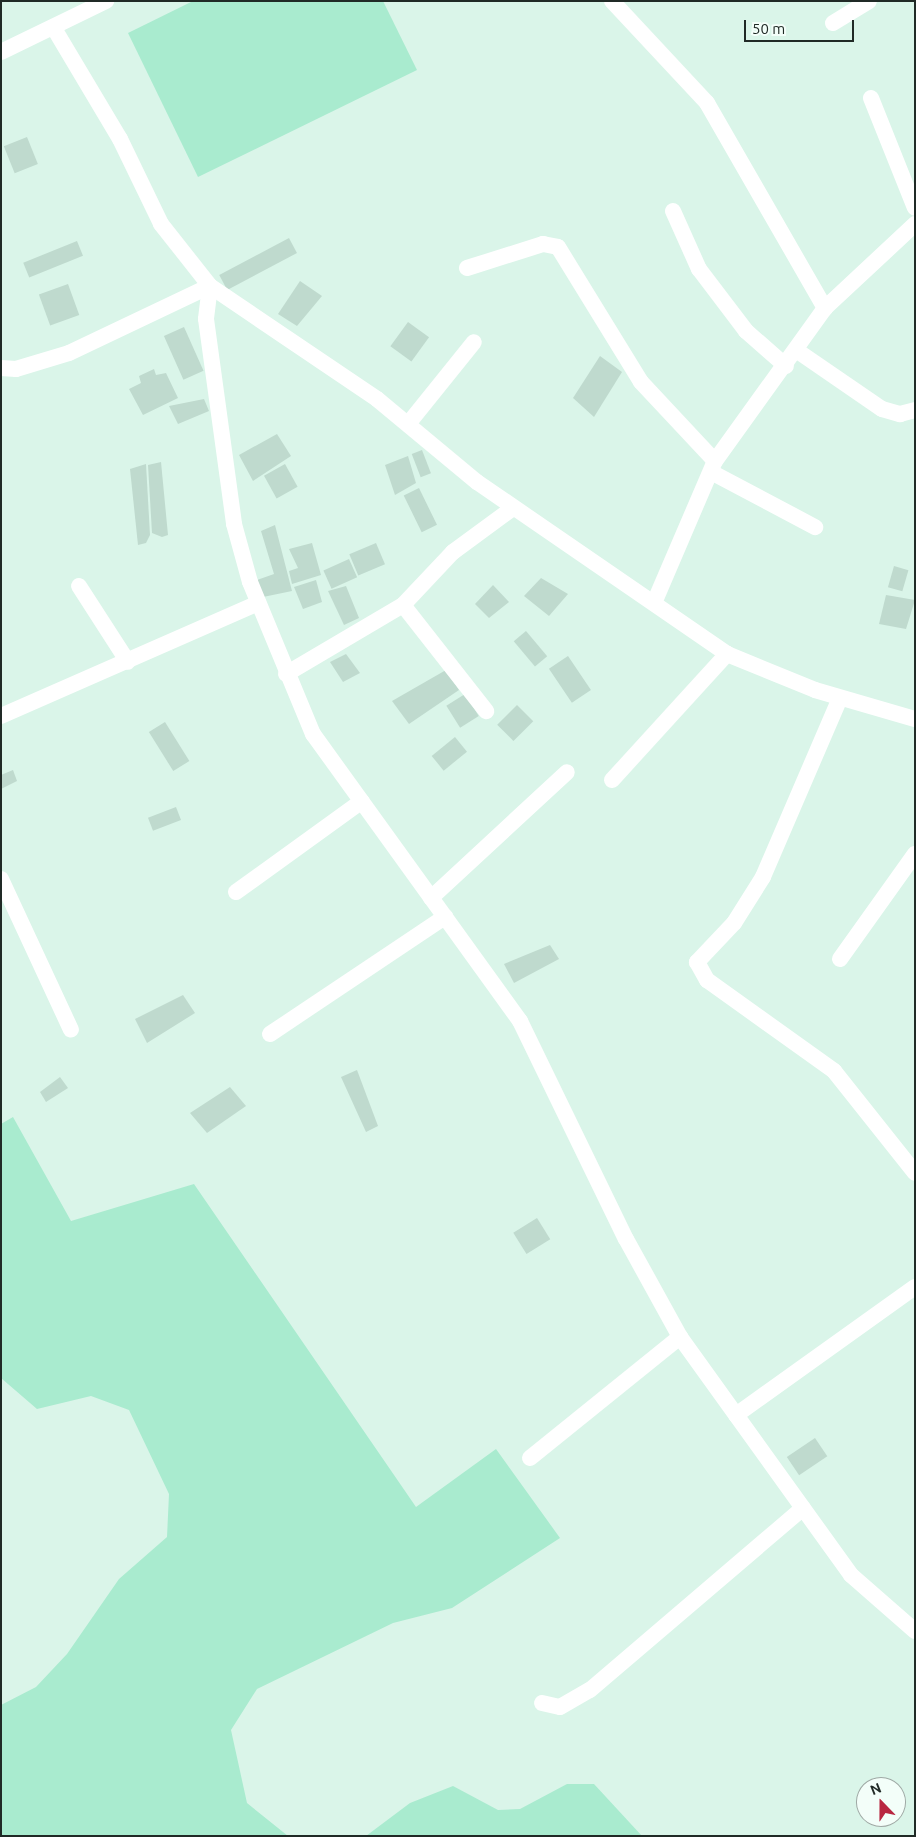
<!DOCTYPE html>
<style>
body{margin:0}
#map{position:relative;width:916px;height:1837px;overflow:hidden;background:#daf5e9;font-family:Ubuntu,sans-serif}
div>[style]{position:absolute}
.green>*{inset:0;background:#a9ebcf}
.building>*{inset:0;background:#bfdace;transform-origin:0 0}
.street>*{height:16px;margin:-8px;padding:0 8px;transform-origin:8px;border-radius:8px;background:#fff}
span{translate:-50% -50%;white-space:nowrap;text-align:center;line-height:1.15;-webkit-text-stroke:4px #f3fef9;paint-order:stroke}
.frame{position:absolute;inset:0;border:2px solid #202a26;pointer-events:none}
.north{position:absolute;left:856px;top:1777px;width:50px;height:50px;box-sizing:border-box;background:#f3fef9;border:1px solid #9fa9a5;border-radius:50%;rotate:338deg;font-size:14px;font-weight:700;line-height:20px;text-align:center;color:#202a26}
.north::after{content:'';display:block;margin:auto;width:18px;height:22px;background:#b82741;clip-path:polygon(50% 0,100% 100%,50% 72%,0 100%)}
.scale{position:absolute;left:744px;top:20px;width:110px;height:22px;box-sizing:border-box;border:2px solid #202a26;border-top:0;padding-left:6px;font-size:15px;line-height:18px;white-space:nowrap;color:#202a26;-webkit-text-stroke:4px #f3fef9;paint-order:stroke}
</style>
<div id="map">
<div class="green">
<div style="clip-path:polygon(193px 1px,383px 1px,417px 70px,198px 177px,128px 33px)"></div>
<div style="clip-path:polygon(13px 1117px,71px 1221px,194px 1184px,416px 1507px,496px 1449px,560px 1538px,452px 1608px,393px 1623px,257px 1689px,231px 1730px,247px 1803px,288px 1836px,1px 1836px,1px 1705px,36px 1687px,67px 1654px,119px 1579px,167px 1537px,169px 1494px,129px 1410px,91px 1396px,37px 1409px,1px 1378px,1px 1124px)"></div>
<div style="clip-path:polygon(567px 1784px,594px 1784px,642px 1836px,366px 1836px,410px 1803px,453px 1786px,498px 1810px,520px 1809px)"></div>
</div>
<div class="building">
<div style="left:27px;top:137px;width:29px;height:25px;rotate:68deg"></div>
<div style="left:289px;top:238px;width:17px;height:79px;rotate:62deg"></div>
<div style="left:77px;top:241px;width:16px;height:58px;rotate:68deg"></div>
<div style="clip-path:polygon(300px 281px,322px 296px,297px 326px,278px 314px)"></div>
<div style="left:68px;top:284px;width:33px;height:31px;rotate:70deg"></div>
<div style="left:408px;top:322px;width:26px;height:30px;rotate:36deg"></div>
<div style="left:184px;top:327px;width:48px;height:22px;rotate:66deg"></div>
<div style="clip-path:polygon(600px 356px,622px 372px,594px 417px,573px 398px)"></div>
<div style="clip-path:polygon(154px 369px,156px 375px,166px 373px,178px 398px,143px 415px,129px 389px,141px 383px,139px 376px)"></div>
<div style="clip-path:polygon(204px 399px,209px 411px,178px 424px,169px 406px)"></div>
<div style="clip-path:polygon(277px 434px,291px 456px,253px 481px,239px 455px)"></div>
<div style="left:422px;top:450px;width:25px;height:11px;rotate:69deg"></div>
<div style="clip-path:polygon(408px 456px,416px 483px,395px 495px,385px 465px)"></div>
<div style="clip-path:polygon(161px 462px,168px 535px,162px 537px,152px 533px,148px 465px)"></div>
<div style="clip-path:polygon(146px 464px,150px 535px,146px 543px,138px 545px,130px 469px)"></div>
<div style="left:285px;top:464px;width:26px;height:24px;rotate:61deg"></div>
<div style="left:419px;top:488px;width:41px;height:17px;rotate:64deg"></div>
<div style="clip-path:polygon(275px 525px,292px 591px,263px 597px,257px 580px,274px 574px,261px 531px)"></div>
<div style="clip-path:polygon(312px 543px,321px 575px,292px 584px,289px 571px,298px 568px,289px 549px)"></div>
<div style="left:376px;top:543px;width:23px;height:29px;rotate:67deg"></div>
<div style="left:349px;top:559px;width:20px;height:28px;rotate:66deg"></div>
<div style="left:894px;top:566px;width:15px;height:22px;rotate:16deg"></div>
<div style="clip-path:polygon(541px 578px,568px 594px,549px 616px,524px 596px)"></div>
<div style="clip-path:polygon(316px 580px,322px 602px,303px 609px,294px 587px)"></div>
<div style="clip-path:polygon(493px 585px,509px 602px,489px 618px,475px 604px)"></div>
<div style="clip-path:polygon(346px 586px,359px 618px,344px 625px,328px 591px)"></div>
<div style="clip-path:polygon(886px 595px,915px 600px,906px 629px,879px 624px)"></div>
<div style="left:526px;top:631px;width:33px;height:16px;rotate:50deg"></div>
<div style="clip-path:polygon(346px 654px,360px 673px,343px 682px,330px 662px)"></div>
<div style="left:568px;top:656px;width:41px;height:23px;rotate:56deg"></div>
<div style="clip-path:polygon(446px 670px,459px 690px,409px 724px,392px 701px)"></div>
<div style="left:465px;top:694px;width:26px;height:22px;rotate:58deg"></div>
<div style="left:517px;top:705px;width:23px;height:28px;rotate:45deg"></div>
<div style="left:165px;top:722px;width:46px;height:19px;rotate:58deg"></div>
<div style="left:455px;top:737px;width:19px;height:30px;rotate:51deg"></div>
<div style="clip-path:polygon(13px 770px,17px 781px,1px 789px,1px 775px)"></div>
<div style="left:176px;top:807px;width:14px;height:30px;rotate:69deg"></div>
<div style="clip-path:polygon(550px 945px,559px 959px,514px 983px,504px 964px)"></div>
<div style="clip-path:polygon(183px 995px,195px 1013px,147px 1043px,135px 1019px)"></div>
<div style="clip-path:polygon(357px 1070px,378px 1126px,366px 1132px,341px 1077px)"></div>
<div style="clip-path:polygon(60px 1077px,68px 1088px,46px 1102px,40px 1092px)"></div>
<div style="clip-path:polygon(230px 1087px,246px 1106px,207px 1133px,190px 1113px)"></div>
<div style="left:537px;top:1218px;width:25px;height:28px;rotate:58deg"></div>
<div style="left:815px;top:1438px;width:22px;height:34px;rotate:56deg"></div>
</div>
<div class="street">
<div style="left:612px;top:1px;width:139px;rotate:47deg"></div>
<div style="left:707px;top:103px;width:237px;rotate:60.1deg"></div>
<div style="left:833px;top:23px;width:42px;rotate:-31.4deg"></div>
<div style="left:55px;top:30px;width:127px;rotate:59.2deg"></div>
<div style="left:120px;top:139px;width:94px;rotate:64.2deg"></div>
<div style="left:161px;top:224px;width:79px;rotate:51.7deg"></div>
<div style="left:210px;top:286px;width:202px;rotate:34.1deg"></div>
<div style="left:377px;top:399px;width:130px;rotate:39.7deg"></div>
<div style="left:477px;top:482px;width:303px;rotate:34.5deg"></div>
<div style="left:727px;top:654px;width:95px;rotate:22.2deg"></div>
<div style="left:815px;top:690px;width:104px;rotate:16.2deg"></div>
<div style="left:1px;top:52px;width:117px;rotate:-25.9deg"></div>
<div style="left:871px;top:98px;width:118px;rotate:68.2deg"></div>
<div style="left:673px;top:211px;width:64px;rotate:65.9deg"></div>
<div style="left:699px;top:269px;width:78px;rotate:52.8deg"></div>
<div style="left:746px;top:331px;width:53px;rotate:41.2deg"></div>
<div style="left:467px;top:268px;width:80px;rotate:-17.5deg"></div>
<div style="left:543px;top:244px;width:15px;rotate:11deg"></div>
<div style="left:558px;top:247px;width:158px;rotate:58.4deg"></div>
<div style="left:641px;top:382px;width:108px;rotate:46.9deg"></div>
<div style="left:210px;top:286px;width:33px;rotate:97deg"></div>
<div style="left:206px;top:319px;width:207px;rotate:82.2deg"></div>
<div style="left:234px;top:524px;width:60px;rotate:74.6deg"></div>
<div style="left:250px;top:582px;width:165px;rotate:67.5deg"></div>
<div style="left:313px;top:734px;width:354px;rotate:54.2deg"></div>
<div style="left:520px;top:1021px;width:242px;rotate:64.1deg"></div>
<div style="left:626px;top:1239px;width:112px;rotate:61.1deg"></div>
<div style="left:680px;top:1337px;width:293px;rotate:54.3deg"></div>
<div style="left:851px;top:1575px;width:85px;rotate:41.2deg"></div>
<div style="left:796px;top:350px;width:104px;rotate:34.5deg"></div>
<div style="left:882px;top:409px;width:19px;rotate:16deg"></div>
<div style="left:900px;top:414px;width:16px;rotate:-15deg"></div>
<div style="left:1px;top:368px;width:15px;rotate:4deg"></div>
<div style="left:16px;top:369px;width:55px;rotate:-16.8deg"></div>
<div style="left:69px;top:353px;width:156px;rotate:-25.4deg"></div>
<div style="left:408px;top:424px;width:105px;rotate:-51.2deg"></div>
<div style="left:711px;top:472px;width:118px;rotate:27.9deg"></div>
<div style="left:79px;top:586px;width:90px;rotate:57.2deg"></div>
<div style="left:654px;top:603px;width:155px;rotate:-66.8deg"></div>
<div style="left:715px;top:461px;width:188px;rotate:-54.3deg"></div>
<div style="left:825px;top:308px;width:123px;rotate:-43deg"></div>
<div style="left:403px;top:605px;width:135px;rotate:51.9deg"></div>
<div style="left:286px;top:674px;width:136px;rotate:-30.5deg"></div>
<div style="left:403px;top:605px;width:73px;rotate:-46.7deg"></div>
<div style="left:453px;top:552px;width:74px;rotate:-36.3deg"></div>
<div style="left:840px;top:698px;width:195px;rotate:113.3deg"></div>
<div style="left:763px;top:877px;width:54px;rotate:122.2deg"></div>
<div style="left:734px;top:923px;width:54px;rotate:133.5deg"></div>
<div style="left:697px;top:962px;width:21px;rotate:61deg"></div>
<div style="left:707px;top:980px;width:156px;rotate:35.6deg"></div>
<div style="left:834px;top:1071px;width:130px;rotate:51.5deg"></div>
<div style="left:1px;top:716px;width:281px;rotate:-23.7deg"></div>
<div style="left:612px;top:780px;width:171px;rotate:-47.6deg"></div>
<div style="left:1px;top:879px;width:166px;rotate:65.1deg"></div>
<div style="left:236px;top:892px;width:155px;rotate:-35.8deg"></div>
<div style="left:431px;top:898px;width:185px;rotate:-42.8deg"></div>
<div style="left:840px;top:959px;width:129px;rotate:-54.5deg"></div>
<div style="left:270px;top:1034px;width:211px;rotate:-33.8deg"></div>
<div style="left:736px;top:1415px;width:220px;rotate:-35.6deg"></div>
<div style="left:530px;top:1458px;width:193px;rotate:-38.9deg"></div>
<div style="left:542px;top:1703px;width:18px;rotate:13deg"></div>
<div style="left:560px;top:1707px;width:34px;rotate:-30deg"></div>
<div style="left:590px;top:1690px;width:280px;rotate:-40.5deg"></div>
</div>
<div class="frame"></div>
<div class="north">N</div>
<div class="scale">50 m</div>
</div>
